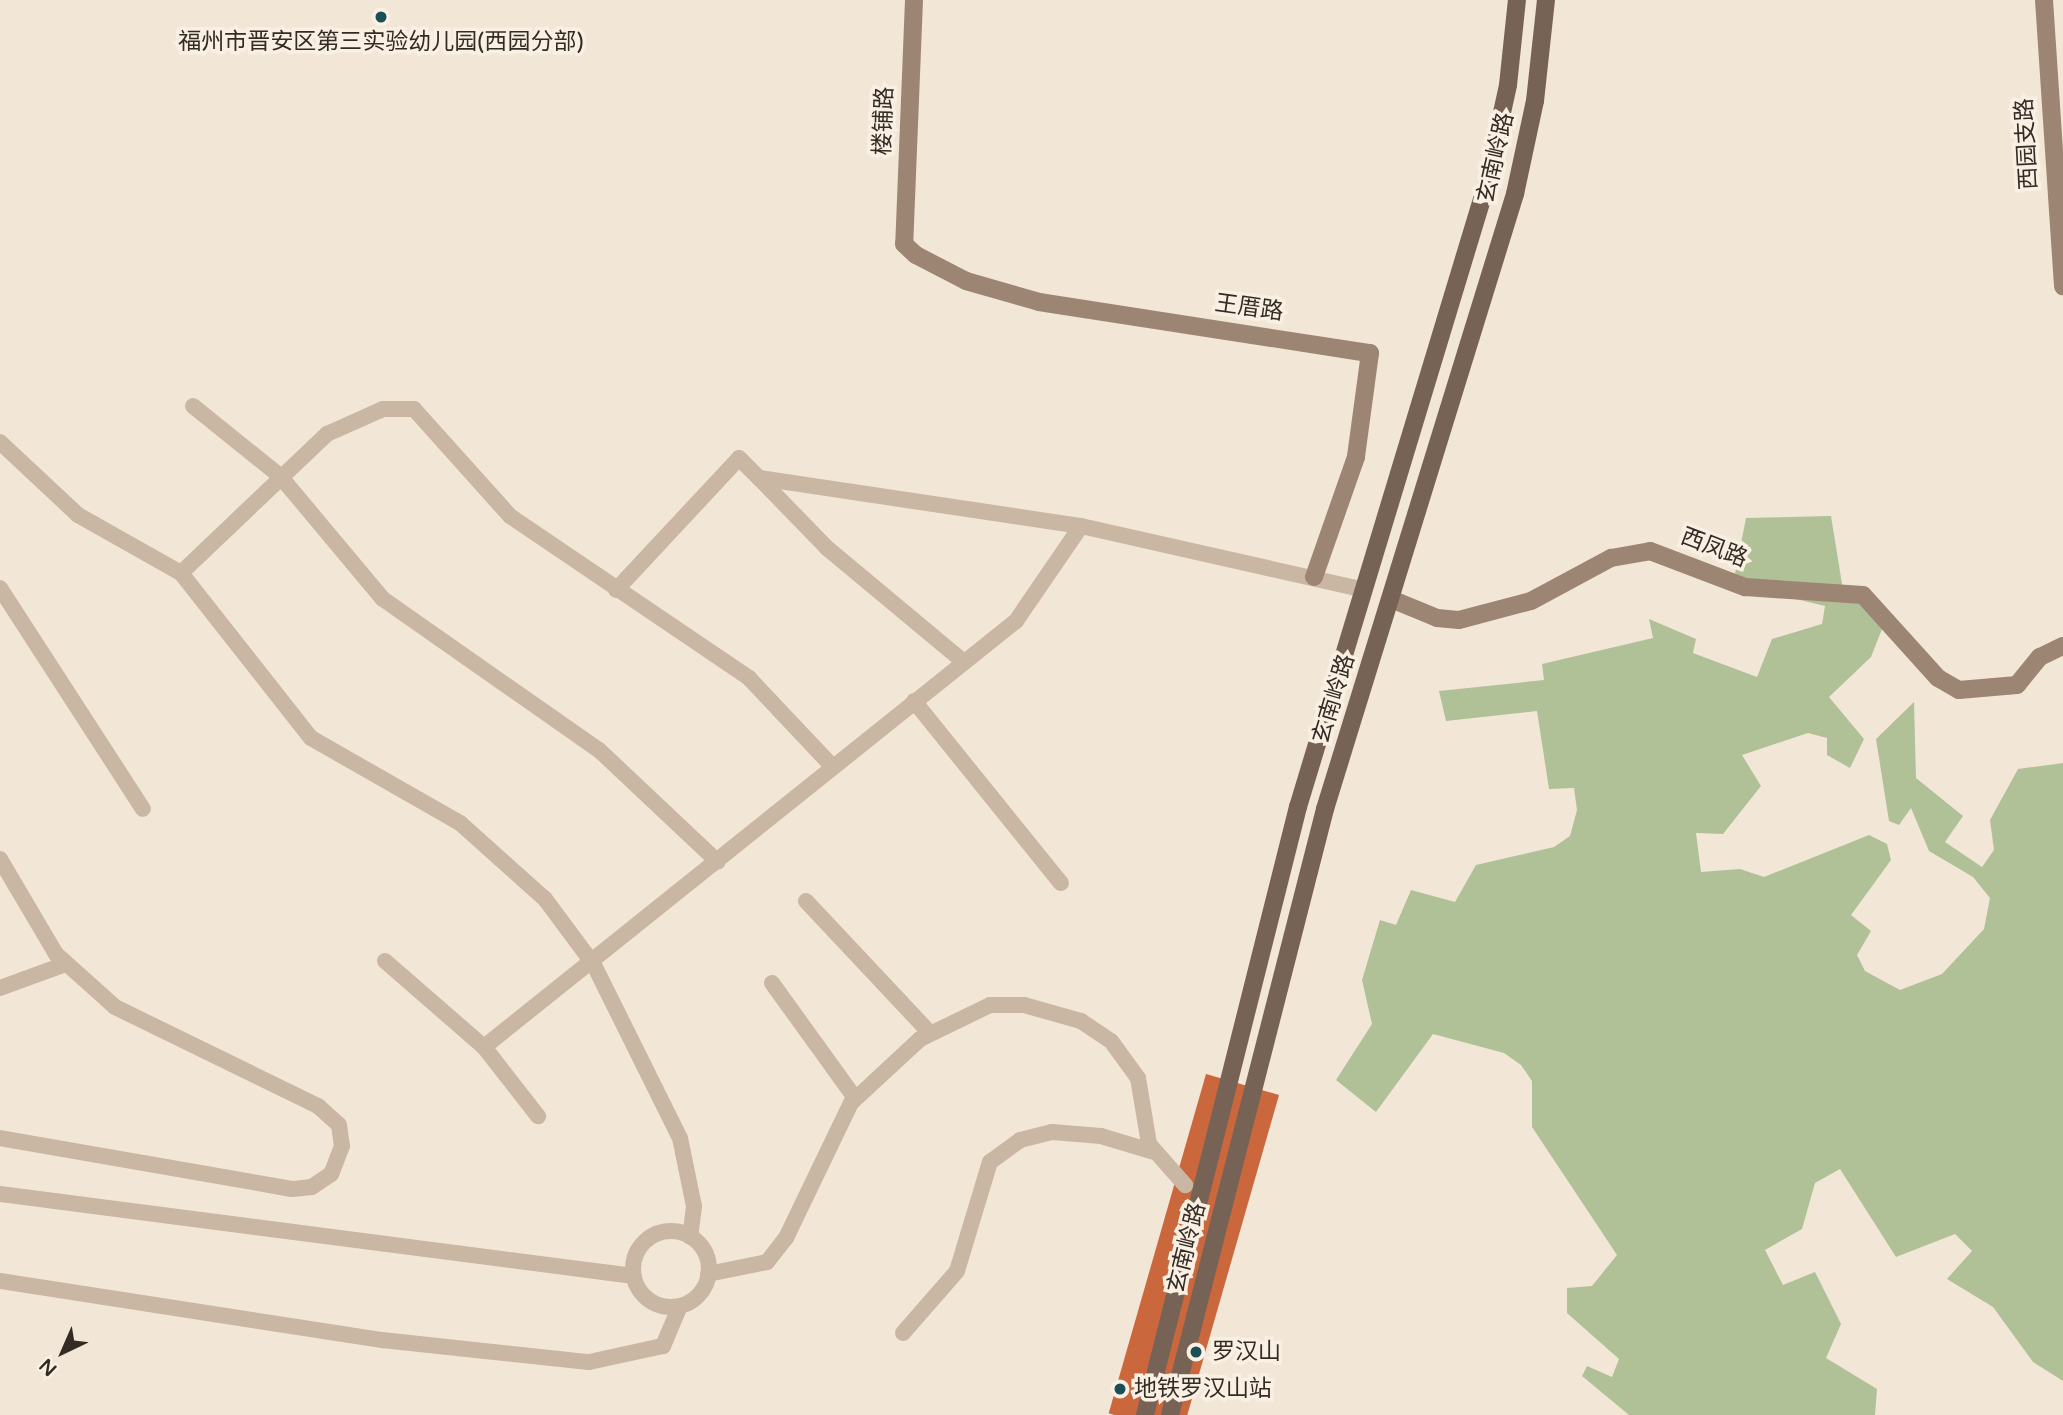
<!DOCTYPE html>
<meta charset="utf-8">
<style>
body{margin:0}
#map{position:relative;width:2063px;height:1415px;overflow:hidden;background:#f2e6d7;font-family:"Varela Round","Noto Sans SC",sans-serif}
div>[style]{position:absolute}
.green>*{inset:0;background:#b0c197}
.building>*{inset:0;background:#ca673c;transform-origin:0 0}
.street>*{height:16px;margin:-8px;padding:0 8px;transform-origin:8px;border-radius:8px;background:#cab7a3}
.street>.ring{margin:-8px;padding:0;box-sizing:content-box;background:none;border:16px solid #cab7a3;border-radius:50%}
.secondary>*{height:18px;margin:-9px;padding:0 9px;transform-origin:9px;border-radius:9px;background:#9d8574}
.primary>*{height:18px;margin:-9px;padding:0 9px;transform-origin:9px;border-radius:9px;background:#776355}
.dots>*{width:19px;height:19px;translate:-50% -50%;box-sizing:border-box;border:4px solid #f9f0e3;border-radius:50%}
span{translate:-50% -50%;white-space:nowrap;text-align:center;line-height:1.15;-webkit-text-stroke:7px #f9f0e3;paint-order:stroke}
.poi-label{font-size:23px;color:#342b25}
.left{translate:0 -50%;text-align:left}
.street-label{font-size:23px;color:#342b25}
.north{position:absolute;left:28px;top:1317px;width:70px;height:70px;-webkit-text-stroke:5px #f9f0e3;paint-order:stroke;rotate:224deg;font-size:19px;font-weight:700;line-height:28px;text-align:center;color:#342b25}
.north::after{content:'';display:block;margin:auto;width:24px;height:32px;background:#342b25;clip-path:polygon(50% 0,100% 100%,50% 72%,0 100%)}
</style>
<div id="map">
<div class="green">
<div style="clip-path:polygon(1831px 516px,1843px 590px,1879px 617px,1882px 629px,1871px 657px,1829px 697px,1864px 739px,1850px 768px,1827px 755px,1827px 738px,1808px 733px,1742px 755px,1761px 786px,1723px 834px,1696px 833px,1701px 872px,1740px 869px,1764px 877px,1869px 835px,1887px 844px,1891px 860px,1851px 915px,1871px 931px,1857px 955px,1865px 971px,1900px 990px,1942px 974px,1984px 929px,1990px 898px,1973px 877px,1929px 851px,1911px 808px,1899px 825px,1889px 821px,1876px 739px,1914px 702px,1916px 778px,1963px 816px,1945px 842px,1982px 867px,1994px 850px,1990px 820px,2018px 769px,2063px 763px,2063px 1381px,2033px 1362px,1993px 1307px,1947px 1279px,1972px 1251px,1955px 1234px,1896px 1257px,1840px 1169px,1815px 1183px,1802px 1229px,1765px 1250px,1783px 1285px,1815px 1272px,1841px 1324px,1826px 1358px,1877px 1389px,1875px 1415px,1629px 1415px,1582px 1376px,1587px 1366px,1612px 1377px,1619px 1359px,1567px 1313px,1567px 1288px,1592px 1286px,1617px 1255px,1532px 1127px,1532px 1081px,1521px 1065px,1504px 1053px,1433px 1034px,1376px 1112px,1336px 1080px,1372px 1024px,1362px 980px,1380px 920px,1396px 925px,1411px 890px,1455px 902px,1476px 865px,1554px 847px,1570px 836px,1577px 810px,1574px 788px,1549px 789px,1537px 711px,1446px 721px,1439px 691px,1544px 680px,1542px 664px,1653px 638px,1649px 619px,1696px 639px,1693px 653px,1757px 677px,1772px 639px,1822px 624px,1825px 606px,1733px 584px,1746px 518px)"></div>
</div>
<div class="building">
<div style="left:1206px;top:1074px;width:76px;height:353px;rotate:16deg"></div>
</div>
<div class="street">
<div style="left:193px;top:406px;width:112px;rotate:38.8deg"></div>
<div style="left:280px;top:476px;width:160px;rotate:50.1deg"></div>
<div style="left:383px;top:599px;width:264px;rotate:35deg"></div>
<div style="left:599px;top:750px;width:163px;rotate:43.3deg"></div>
<div style="left:0;top:442px;width:107px;rotate:43.1deg"></div>
<div style="left:78px;top:515px;width:118px;rotate:29.4deg"></div>
<div style="left:181px;top:573px;width:210px;rotate:51.8deg"></div>
<div style="left:311px;top:738px;width:172px;rotate:29.7deg"></div>
<div style="left:460px;top:823px;width:114px;rotate:41.8deg"></div>
<div style="left:545px;top:899px;width:82px;rotate:53.4deg"></div>
<div style="left:594px;top:965px;width:193px;rotate:63.6deg"></div>
<div style="left:680px;top:1138px;width:69px;rotate:78.4deg"></div>
<div style="left:694px;top:1206px;width:31px;rotate:97deg"></div>
<div style="left:759px;top:478px;width:98px;rotate:45.8deg"></div>
<div style="left:827px;top:548px;width:178px;rotate:39.8deg"></div>
<div style="left:181px;top:573px;width:202px;rotate:-43.6deg"></div>
<div style="left:327px;top:434px;width:61px;rotate:-24.1deg"></div>
<div style="left:383px;top:409px;width:31px"></div>
<div style="left:414px;top:409px;width:144px;rotate:48.1deg"></div>
<div style="left:510px;top:516px;width:289px;rotate:34.1deg"></div>
<div style="left:749px;top:678px;width:122px;rotate:46.7deg"></div>
<div style="left:0;top:588px;width:263px;rotate:57.1deg"></div>
<div style="left:616px;top:590px;width:180px;rotate:-47deg"></div>
<div style="left:739px;top:458px;width:28px;rotate:45deg"></div>
<div style="left:759px;top:478px;width:326px;rotate:8.5deg"></div>
<div style="left:1081px;top:526px;width:290px;rotate:12.7deg"></div>
<div style="left:914px;top:701px;width:234px;rotate:51.1deg"></div>
<div style="left:0;top:859px;width:110px;rotate:59.5deg"></div>
<div style="left:56px;top:954px;width:79px;rotate:41.9deg"></div>
<div style="left:115px;top:1007px;width:226px;rotate:26deg"></div>
<div style="left:318px;top:1106px;width:28px;rotate:42deg"></div>
<div style="left:339px;top:1125px;width:21px;rotate:82deg"></div>
<div style="left:342px;top:1146px;width:30px;rotate:111deg"></div>
<div style="left:331px;top:1174px;width:23px;rotate:146deg"></div>
<div style="left:312px;top:1187px;width:20px;rotate:174deg"></div>
<div style="left:292px;top:1189px;width:296px;rotate:-170.1deg"></div>
<div style="left:806px;top:901px;width:181px;rotate:46.8deg"></div>
<div style="left:385px;top:961px;width:131px;rotate:41deg"></div>
<div style="left:484px;top:1047px;width:88px;rotate:52deg"></div>
<div style="left:772px;top:983px;width:142px;rotate:54.2deg"></div>
<div style="left:0;top:988px;width:70px;rotate:-20deg"></div>
<div style="left:484px;top:1047px;width:682px;rotate:-38.69deg"></div>
<div style="left:1016px;top:621px;width:115px;rotate:-55.6deg"></div>
<div style="left:0;top:1194px;width:639px;rotate:7.37deg"></div>
<div class="ring" style="left:633px;top:1231px;width:60px;height:60px"></div>
<div style="left:708px;top:1274px;width:60px;rotate:-11.5deg"></div>
<div style="left:767px;top:1262px;width:31px;rotate:-52deg"></div>
<div style="left:786px;top:1238px;width:150px;rotate:-64.3deg"></div>
<div style="left:851px;top:1103px;width:94px;rotate:-42.8deg"></div>
<div style="left:920px;top:1039px;width:78px;rotate:-25.9deg"></div>
<div style="left:990px;top:1005px;width:34px"></div>
<div style="left:1024px;top:1005px;width:59px;rotate:15.7deg"></div>
<div style="left:1081px;top:1021px;width:36px;rotate:34deg"></div>
<div style="left:1111px;top:1041px;width:46px;rotate:53.9deg"></div>
<div style="left:1138px;top:1078px;width:67px;rotate:80.5deg"></div>
<div style="left:1149px;top:1144px;width:55px;rotate:48.7deg"></div>
<div style="left:0;top:1281px;width:387px;rotate:8.8deg"></div>
<div style="left:382px;top:1340px;width:208px;rotate:6.1deg"></div>
<div style="left:589px;top:1362px;width:76px;rotate:-12.2deg"></div>
<div style="left:663px;top:1346px;width:43px;rotate:-67deg"></div>
<div style="left:903px;top:1333px;width:82px;rotate:-48.9deg"></div>
<div style="left:957px;top:1271px;width:114px;rotate:-73.2deg"></div>
<div style="left:990px;top:1162px;width:37px;rotate:-36deg"></div>
<div style="left:1020px;top:1140px;width:33px;rotate:-14deg"></div>
<div style="left:1052px;top:1132px;width:49px;rotate:4.7deg"></div>
<div style="left:1101px;top:1136px;width:55px;rotate:16.8deg"></div>
</div>
<div class="secondary">
<div style="left:914px;top:0;width:244px;rotate:92.3deg"></div>
<div style="left:904px;top:244px;width:16px;rotate:43deg"></div>
<div style="left:916px;top:255px;width:56px;rotate:27.5deg"></div>
<div style="left:966px;top:281px;width:76px;rotate:16deg"></div>
<div style="left:1039px;top:302px;width:335px;rotate:8.8deg"></div>
<div style="left:1370px;top:353px;width:105px;rotate:97.7deg"></div>
<div style="left:1356px;top:457px;width:127px;rotate:109.3deg"></div>
<div style="left:2044px;top:0;width:287px;rotate:86.2deg"></div>
<div style="left:1391px;top:599px;width:50px;rotate:22.4deg"></div>
<div style="left:1437px;top:618px;width:22px;rotate:5deg"></div>
<div style="left:1459px;top:620px;width:74px;rotate:-14.8deg"></div>
<div style="left:1531px;top:601px;width:91px;rotate:-28.3deg"></div>
<div style="left:1611px;top:558px;width:40px;rotate:-10deg"></div>
<div style="left:1650px;top:551px;width:102px;rotate:20.8deg"></div>
<div style="left:1745px;top:587px;width:118px;rotate:3.9deg"></div>
<div style="left:1863px;top:595px;width:112px;rotate:47.9deg"></div>
<div style="left:1938px;top:678px;width:24px;rotate:30deg"></div>
<div style="left:1959px;top:690px;width:58px;rotate:-4.9deg"></div>
<div style="left:2017px;top:685px;width:36px;rotate:-51deg"></div>
<div style="left:2040px;top:657px;width:25px;rotate:-26deg"></div>
</div>
<div class="primary">
<div style="left:1145px;top:1415px;width:627px;rotate:-75.88deg"></div>
<div style="left:1298px;top:807px;width:649px;rotate:-73.16deg"></div>
<div style="left:1486px;top:186px;width:103px;rotate:-77.7deg"></div>
<div style="left:1508px;top:85px;width:85px;rotate:-84deg"></div>
<div style="left:1170px;top:1415px;width:626px;rotate:-75.65deg"></div>
<div style="left:1325px;top:809px;width:644px;rotate:-72.83deg"></div>
<div style="left:1515px;top:194px;width:95px;rotate:-77.9deg"></div>
<div style="left:1535px;top:101px;width:102px;rotate:-83.8deg"></div>
</div>
<div class="dots">
<div style="left:381px;top:17px;background:#1a4f57"></div>
<div style="left:1196px;top:1352px;background:#1a4f57"></div>
<div style="left:1120px;top:1389px;background:#1a4f57"></div>
</div>
<div class="poi-label">
<span style="left:381px;top:42px">福州市晋安区第三实验幼儿园(西园分部)</span>
<span class="left" style="left:1212px;top:1352px">罗汉山</span>
<span class="left" style="left:1134px;top:1389px">地铁罗汉山站</span>
</div>
<div class="street-label">
<span style="left:884px;top:121px;rotate:-88deg">楼铺路</span>
<span style="left:2027px;top:144px;rotate:-93deg">西园支路</span>
<span style="left:1496px;top:158px;rotate:-77deg">玄南岭路</span>
<span style="left:1249px;top:308px;rotate:8deg">王厝路</span>
<span style="left:1714px;top:548px;rotate:21deg">西凤路</span>
<span style="left:1334px;top:699px;rotate:-73deg">玄南岭路</span>
<span style="left:1187px;top:1248px;rotate:-76deg">玄南岭路</span>
</div>
<div class="north">N</div>
</div>
